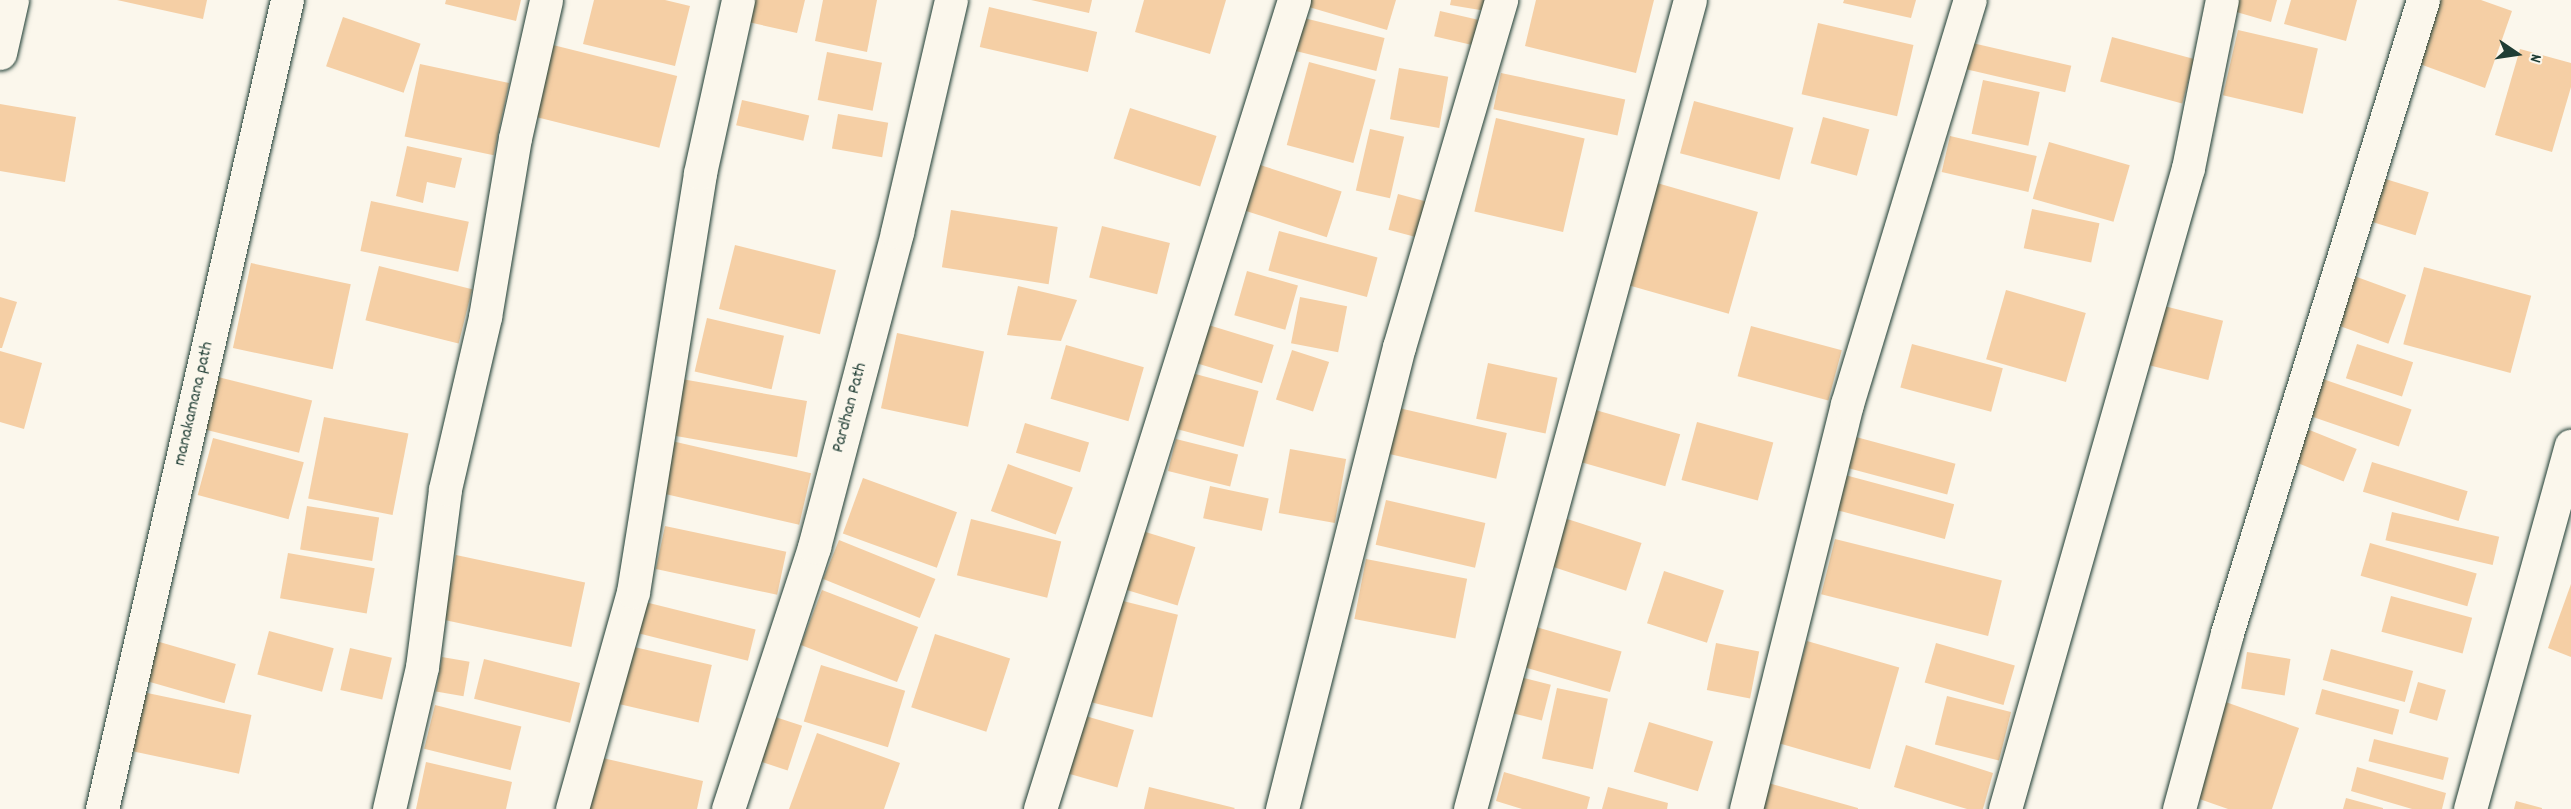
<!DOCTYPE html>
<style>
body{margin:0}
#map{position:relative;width:2571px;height:809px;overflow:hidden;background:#fbf7ec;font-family:Dekko,sans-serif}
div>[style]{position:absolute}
.building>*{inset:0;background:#f5cfa5;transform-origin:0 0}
.roads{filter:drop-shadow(0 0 2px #1f3d34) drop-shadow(0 0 2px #1f3d34)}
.minor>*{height:33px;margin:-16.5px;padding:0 16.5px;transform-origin:16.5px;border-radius:16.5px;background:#fbf7ec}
span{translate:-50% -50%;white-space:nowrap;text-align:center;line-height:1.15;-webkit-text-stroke:4.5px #fbf7ec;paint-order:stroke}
.street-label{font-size:18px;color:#1f3d34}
.north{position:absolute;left:2487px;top:24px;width:60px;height:60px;-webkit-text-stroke:4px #fbf7ec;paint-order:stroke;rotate:103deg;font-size:16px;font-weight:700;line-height:24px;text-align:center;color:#1f3d34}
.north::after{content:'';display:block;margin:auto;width:21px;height:27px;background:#1f3d34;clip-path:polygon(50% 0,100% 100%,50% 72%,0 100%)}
</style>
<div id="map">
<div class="building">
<div style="clip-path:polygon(117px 0,207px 0,203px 19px)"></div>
<div style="clip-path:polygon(446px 0,521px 0,516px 21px,445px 4px)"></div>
<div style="clip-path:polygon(594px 0,665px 0,690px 6px,675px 66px,583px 44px)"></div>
<div style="clip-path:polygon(744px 0,805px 0,797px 33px,739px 20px)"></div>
<div style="clip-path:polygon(823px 0,877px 0,867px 52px,815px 41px)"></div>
<div style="clip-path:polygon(1031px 0,1092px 0,1089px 13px)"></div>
<div style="clip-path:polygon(1144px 0,1226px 0,1210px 54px,1135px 32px)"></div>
<div style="clip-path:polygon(1304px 0,1396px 0,1387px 30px,1302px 5px)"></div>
<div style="clip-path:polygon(1451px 0,1494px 0,1492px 12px,1450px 5px)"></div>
<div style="clip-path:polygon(1536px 0,1654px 0,1636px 73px,1525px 46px)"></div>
<div style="clip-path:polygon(1844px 0,1916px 0,1911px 18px,1843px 3px)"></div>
<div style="clip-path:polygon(2229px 0,2277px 0,2271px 22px,2226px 9px)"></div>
<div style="clip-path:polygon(2291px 0,2357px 0,2346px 41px,2284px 24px)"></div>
<div style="clip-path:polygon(2431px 0,2481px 0,2512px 11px,2485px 88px,2409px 60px)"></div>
<div style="left:989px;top:7px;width:111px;height:41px;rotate:13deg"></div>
<div style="left:1440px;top:11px;width:39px;height:26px;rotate:13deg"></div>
<div style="left:343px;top:17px;width:82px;height:52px;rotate:19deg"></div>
<div style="left:1304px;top:18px;width:83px;height:34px;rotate:14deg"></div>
<div style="left:1818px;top:23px;width:98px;height:73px;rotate:13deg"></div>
<div style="left:2238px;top:30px;width:82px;height:67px;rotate:13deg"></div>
<div style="left:2112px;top:37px;width:85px;height:46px;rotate:15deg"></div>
<div style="left:1968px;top:42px;width:106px;height:27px;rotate:13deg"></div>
<div style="left:553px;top:45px;width:128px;height:74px;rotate:14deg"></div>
<div style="clip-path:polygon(2520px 49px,2571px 63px,2571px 87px,2552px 152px,2495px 135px)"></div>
<div style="left:827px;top:52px;width:56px;height:49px;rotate:11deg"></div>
<div style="left:1309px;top:62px;width:69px;height:86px;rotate:15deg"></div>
<div style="left:420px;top:64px;width:91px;height:74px;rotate:12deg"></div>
<div style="left:1399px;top:68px;width:50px;height:52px;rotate:10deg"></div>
<div style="left:1501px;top:73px;width:127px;height:37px;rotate:12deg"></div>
<div style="left:1983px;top:80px;width:58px;height:55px;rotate:12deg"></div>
<div style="left:742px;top:100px;width:69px;height:26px;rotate:13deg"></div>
<div style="left:1694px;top:101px;width:103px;height:54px;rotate:15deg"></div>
<div style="clip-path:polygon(0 104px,76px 117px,65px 182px,0 171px)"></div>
<div style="left:1130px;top:108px;width:91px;height:53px;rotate:18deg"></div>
<div style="left:838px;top:114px;width:51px;height:35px;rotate:10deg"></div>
<div style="left:1823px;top:117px;width:48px;height:48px;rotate:15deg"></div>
<div style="left:1496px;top:118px;width:91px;height:96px;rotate:13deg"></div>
<div style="left:1370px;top:129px;width:35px;height:63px;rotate:13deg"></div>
<div style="left:1950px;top:136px;width:89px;height:37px;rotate:13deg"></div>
<div style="left:2049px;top:142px;width:84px;height:59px;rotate:16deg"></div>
<div style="clip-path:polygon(407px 146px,462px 158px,455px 188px,427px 182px,423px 203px,396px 196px)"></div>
<div style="left:1257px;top:164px;width:89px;height:48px;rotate:18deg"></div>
<div style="left:2379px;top:177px;width:52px;height:45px;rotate:17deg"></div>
<div style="left:1657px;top:183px;width:105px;height:106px;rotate:16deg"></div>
<div style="left:1398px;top:194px;width:35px;height:37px;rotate:15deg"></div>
<div style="left:371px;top:201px;width:100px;height:51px;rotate:12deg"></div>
<div style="left:2032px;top:209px;width:69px;height:40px;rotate:12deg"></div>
<div style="left:951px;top:210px;width:108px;height:58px;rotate:9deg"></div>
<div style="left:1102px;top:226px;width:70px;height:53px;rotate:14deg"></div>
<div style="left:1279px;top:231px;width:102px;height:41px;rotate:15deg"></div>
<div style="left:735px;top:245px;width:104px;height:66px;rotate:14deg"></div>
<div style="left:251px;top:263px;width:102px;height:87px;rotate:12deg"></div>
<div style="left:379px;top:266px;width:96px;height:56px;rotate:14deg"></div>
<div style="left:2424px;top:267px;width:111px;height:80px;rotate:15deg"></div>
<div style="left:1247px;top:271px;width:53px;height:46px;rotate:16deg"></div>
<div style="left:2346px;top:273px;width:64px;height:52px;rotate:20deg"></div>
<div style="clip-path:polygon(1018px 286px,1077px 300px,1061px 341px,1007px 335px)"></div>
<div style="left:2006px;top:290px;width:83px;height:72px;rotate:16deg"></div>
<div style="clip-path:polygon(0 297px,17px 302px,2px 348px,0 348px)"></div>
<div style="left:1300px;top:297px;width:48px;height:47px;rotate:11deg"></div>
<div style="left:2160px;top:305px;width:65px;height:61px;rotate:14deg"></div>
<div style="left:707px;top:318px;width:79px;height:55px;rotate:13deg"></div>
<div style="left:1202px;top:323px;width:75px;height:40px;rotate:17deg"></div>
<div style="left:1751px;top:326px;width:94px;height:52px;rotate:15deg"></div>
<div style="left:897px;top:333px;width:89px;height:77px;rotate:12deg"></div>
<div style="left:1912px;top:344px;width:94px;height:45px;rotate:15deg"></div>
<div style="left:2357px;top:344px;width:59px;height:36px;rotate:18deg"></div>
<div style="left:1066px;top:345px;width:81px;height:56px;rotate:16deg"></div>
<div style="left:1292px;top:350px;width:39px;height:52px;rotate:18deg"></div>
<div style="clip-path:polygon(0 351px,42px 363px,24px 429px,0 422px)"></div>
<div style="left:1488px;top:363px;width:71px;height:57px;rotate:12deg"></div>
<div style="left:1188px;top:372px;width:73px;height:58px;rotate:15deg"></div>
<div style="left:218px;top:377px;width:97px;height:54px;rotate:14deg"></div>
<div style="left:2317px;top:377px;width:100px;height:39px;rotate:19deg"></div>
<div style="left:676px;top:378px;width:133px;height:57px;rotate:10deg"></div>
<div style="left:1386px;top:405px;width:124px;height:47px;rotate:13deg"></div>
<div style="left:1585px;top:407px;width:99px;height:54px;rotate:16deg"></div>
<div style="left:324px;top:417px;width:86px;height:83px;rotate:11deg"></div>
<div style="left:1697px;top:422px;width:79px;height:60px;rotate:15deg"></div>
<div style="left:1025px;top:423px;width:67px;height:31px;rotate:17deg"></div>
<div style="left:2302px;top:427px;width:59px;height:35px;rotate:22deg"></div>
<div style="left:1856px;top:437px;width:103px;height:32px;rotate:15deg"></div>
<div style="left:213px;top:438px;width:94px;height:59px;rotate:15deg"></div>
<div style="left:663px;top:439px;width:152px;height:53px;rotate:13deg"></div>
<div style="left:1176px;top:439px;width:64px;height:33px;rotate:14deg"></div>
<div style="left:1290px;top:449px;width:57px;height:65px;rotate:10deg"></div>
<div style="left:2372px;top:462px;width:100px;height:31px;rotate:17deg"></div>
<div style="left:1008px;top:464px;width:69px;height:50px;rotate:20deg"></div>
<div style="left:1845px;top:475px;width:113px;height:36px;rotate:15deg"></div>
<div style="left:863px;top:478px;width:100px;height:59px;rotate:20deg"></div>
<div style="left:1210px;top:486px;width:60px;height:33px;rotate:12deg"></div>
<div style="left:1386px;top:500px;width:102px;height:46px;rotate:13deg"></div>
<div style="left:307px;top:506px;width:73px;height:44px;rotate:9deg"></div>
<div style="left:2392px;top:512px;width:110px;height:29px;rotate:13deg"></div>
<div style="left:1555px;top:515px;width:91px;height:50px;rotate:18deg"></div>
<div style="left:971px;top:519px;width:93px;height:58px;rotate:14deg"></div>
<div style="left:665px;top:526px;width:124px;height:44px;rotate:12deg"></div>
<div style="left:1139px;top:530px;width:59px;height:61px;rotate:17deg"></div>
<div style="left:1835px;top:539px;width:172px;height:57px;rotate:14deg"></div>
<div style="left:839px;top:540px;width:104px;height:42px;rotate:22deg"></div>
<div style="left:2370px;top:543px;width:111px;height:34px;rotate:16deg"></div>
<div style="left:288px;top:553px;width:88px;height:46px;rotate:10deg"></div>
<div style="left:456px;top:555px;width:132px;height:66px;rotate:12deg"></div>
<div style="left:1366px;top:559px;width:103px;height:61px;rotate:11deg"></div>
<div style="left:1664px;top:571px;width:63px;height:55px;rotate:18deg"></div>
<div style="clip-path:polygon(2571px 584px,2571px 657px,2548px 648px)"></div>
<div style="left:822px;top:590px;width:103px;height:59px;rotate:21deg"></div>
<div style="left:2391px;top:596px;width:84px;height:37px;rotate:15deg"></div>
<div style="left:1111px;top:598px;width:69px;height:106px;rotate:14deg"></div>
<div style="left:645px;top:602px;width:114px;height:32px;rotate:14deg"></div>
<div style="left:1536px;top:627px;width:89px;height:42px;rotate:16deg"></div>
<div style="left:269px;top:631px;width:67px;height:45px;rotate:15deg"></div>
<div style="left:935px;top:634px;width:79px;height:77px;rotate:18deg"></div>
<div style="left:156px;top:641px;width:83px;height:41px;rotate:16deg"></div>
<div style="left:1807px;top:641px;width:96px;height:106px;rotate:16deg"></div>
<div style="left:1716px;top:643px;width:44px;height:48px;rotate:11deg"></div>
<div style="left:1936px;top:643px;width:82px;height:41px;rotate:16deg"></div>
<div style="left:630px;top:646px;width:84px;height:59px;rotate:13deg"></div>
<div style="left:350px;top:648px;width:43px;height:43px;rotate:13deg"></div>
<div style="left:2331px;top:649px;width:85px;height:32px;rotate:15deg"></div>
<div style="left:2247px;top:652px;width:44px;height:37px;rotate:9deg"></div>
<div style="left:442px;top:657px;width:28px;height:35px;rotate:10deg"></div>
<div style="left:484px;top:659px;width:99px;height:41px;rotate:14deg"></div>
<div style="left:821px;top:665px;width:88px;height:59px;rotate:17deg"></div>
<div style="left:1512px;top:675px;width:40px;height:37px;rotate:14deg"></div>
<div style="left:2418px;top:682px;width:29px;height:32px;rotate:16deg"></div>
<div style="left:1557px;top:688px;width:52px;height:72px;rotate:12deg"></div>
<div style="left:2322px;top:689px;width:80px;height:26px;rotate:15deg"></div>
<div style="left:138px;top:691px;width:116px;height:60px;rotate:12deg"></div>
<div style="left:1947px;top:696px;width:66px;height:50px;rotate:14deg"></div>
<div style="clip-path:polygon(2220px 700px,2299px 728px,2272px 809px,2228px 809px,2188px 795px)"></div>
<div style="left:435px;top:705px;width:89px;height:45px;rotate:14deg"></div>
<div style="left:766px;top:714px;width:38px;height:47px;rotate:18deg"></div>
<div style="left:1082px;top:715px;width:54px;height:60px;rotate:16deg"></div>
<div style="left:1649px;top:722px;width:67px;height:52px;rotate:17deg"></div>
<div style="clip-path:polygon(817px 733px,900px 763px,884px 809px,789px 809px)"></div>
<div style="left:2374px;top:739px;width:77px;height:23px;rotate:14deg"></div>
<div style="clip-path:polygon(1906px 745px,1993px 773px,1983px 809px,1967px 809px,1894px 787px)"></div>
<div style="clip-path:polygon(594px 756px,703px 781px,697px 809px,582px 809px)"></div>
<div style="clip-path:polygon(426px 762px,512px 782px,506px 809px,416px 809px)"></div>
<div style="clip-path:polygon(2357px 767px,2446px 793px,2442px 809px,2412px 809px,2351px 791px)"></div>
<div style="clip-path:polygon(1504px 772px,1590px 797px,1587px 809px,1522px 809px,1496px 801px)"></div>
<div style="clip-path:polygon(1768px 783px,1858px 808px,1858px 809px,1760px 809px)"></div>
<div style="clip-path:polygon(1149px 787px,1235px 808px,1234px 809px,1144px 809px)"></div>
<div style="clip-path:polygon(1608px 787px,1668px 803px,1667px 809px,1602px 809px)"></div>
<div style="clip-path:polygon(2346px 798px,2383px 808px,2383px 809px,2343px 809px)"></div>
<div style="clip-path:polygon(2516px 801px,2542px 808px,2542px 809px,2514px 809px)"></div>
</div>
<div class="roads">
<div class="minor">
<div style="left:0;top:53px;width:54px;rotate:-77.2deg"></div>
<div style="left:102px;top:809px;width:830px;rotate:-77.12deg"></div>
<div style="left:389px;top:809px;width:146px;rotate:-76.9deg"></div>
<div style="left:422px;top:667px;width:179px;rotate:-82.6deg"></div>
<div style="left:445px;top:489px;width:177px;rotate:-76.9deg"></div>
<div style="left:485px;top:317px;width:181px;rotate:-80.5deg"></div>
<div style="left:515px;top:138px;width:141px;rotate:-77.3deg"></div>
<div style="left:572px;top:809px;width:225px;rotate:-74.3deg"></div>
<div style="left:633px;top:592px;width:424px;rotate:-80.9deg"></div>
<div style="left:700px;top:173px;width:177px;rotate:-77.6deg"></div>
<div style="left:728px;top:809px;width:276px;rotate:-71.8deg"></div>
<div style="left:814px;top:547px;width:326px;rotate:-75.2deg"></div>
<div style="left:897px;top:232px;width:238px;rotate:-76.9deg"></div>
<div style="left:1040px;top:809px;width:848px;rotate:-72.57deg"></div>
<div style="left:1282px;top:809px;width:477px;rotate:-75.8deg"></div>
<div style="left:1399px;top:347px;width:362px;rotate:-73.6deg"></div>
<div style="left:1470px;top:809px;width:838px;rotate:-74.79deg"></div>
<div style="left:1746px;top:809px;width:417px;rotate:-76deg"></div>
<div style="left:1847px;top:404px;width:422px;rotate:-73.1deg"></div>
<div style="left:2005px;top:809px;width:667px;rotate:-74.07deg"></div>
<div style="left:2188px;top:168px;width:171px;rotate:-78.6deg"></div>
<div style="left:2179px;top:809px;width:182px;rotate:-74.7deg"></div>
<div style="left:2227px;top:633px;width:663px;rotate:-72.8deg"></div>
<div style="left:2470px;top:809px;width:377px;rotate:-74.5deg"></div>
</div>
</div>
<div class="street-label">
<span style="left:195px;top:404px;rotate:-77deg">manakamana path</span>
<span style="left:851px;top:408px;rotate:-75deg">Pardhan Path</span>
</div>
<div class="north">N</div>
</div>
